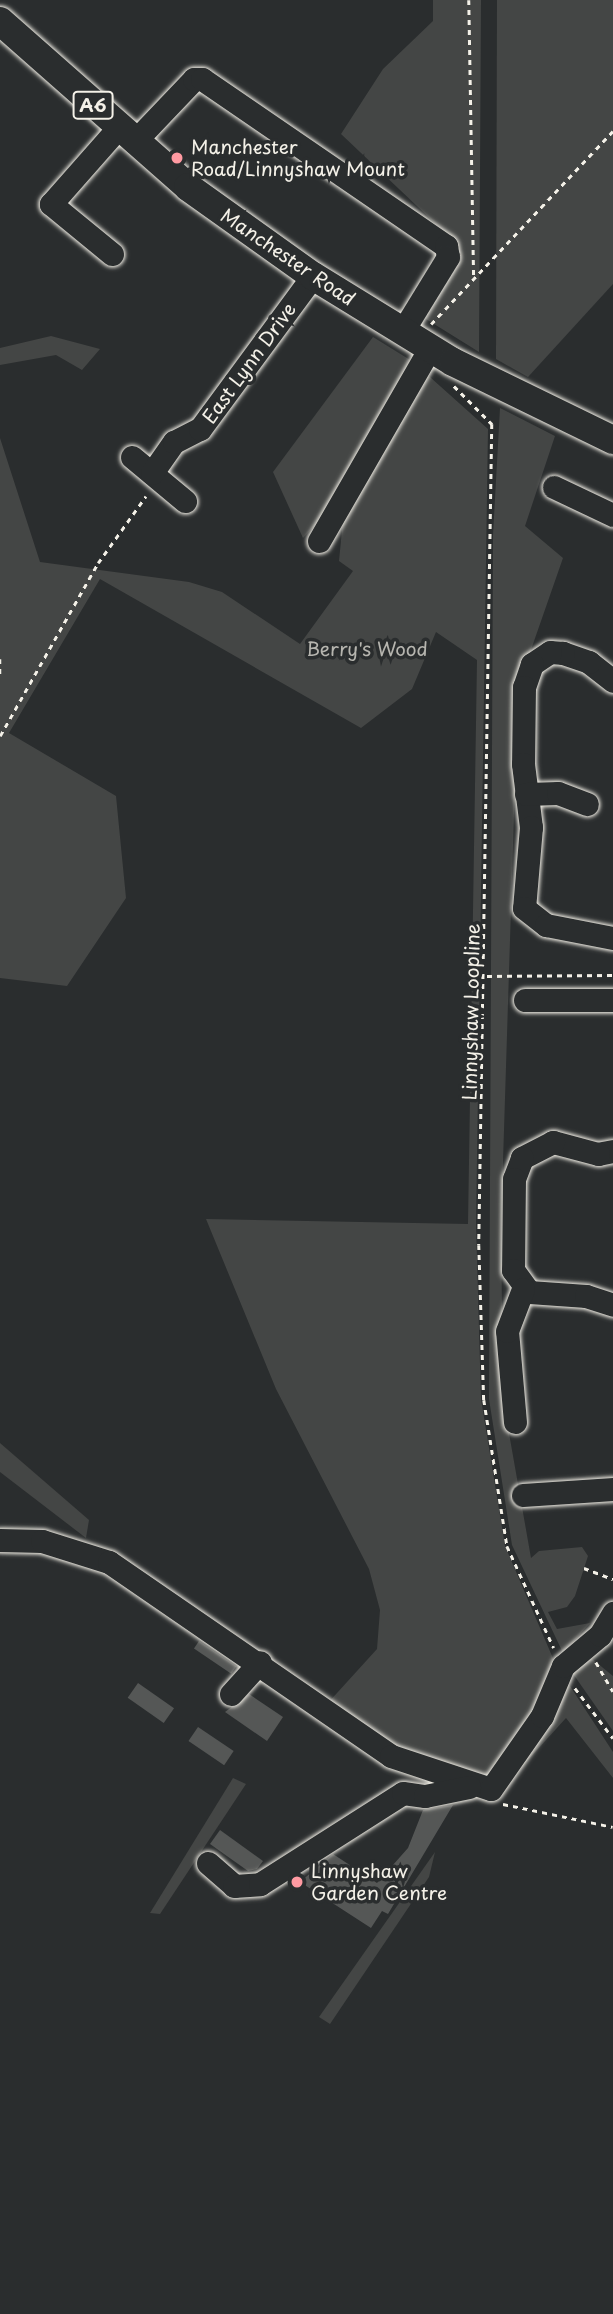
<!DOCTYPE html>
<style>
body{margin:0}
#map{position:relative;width:613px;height:2314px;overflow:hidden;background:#2a2d2e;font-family:"Playpen Sans",sans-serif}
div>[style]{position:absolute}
.green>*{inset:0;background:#444645}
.building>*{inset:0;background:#555756;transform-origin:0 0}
.path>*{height:2.5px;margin-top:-1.25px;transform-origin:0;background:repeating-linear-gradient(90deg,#f4f1e8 0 5px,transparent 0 10px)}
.roads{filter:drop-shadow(0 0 2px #f4f1e8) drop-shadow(0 0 2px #f4f1e8)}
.minor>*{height:23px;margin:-11.5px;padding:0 11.5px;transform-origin:11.5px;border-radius:11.5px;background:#2a2d2e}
.major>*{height:28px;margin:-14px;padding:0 14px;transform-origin:14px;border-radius:14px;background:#2a2d2e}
.dots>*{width:19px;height:19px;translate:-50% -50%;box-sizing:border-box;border:4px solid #2a2d2e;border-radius:50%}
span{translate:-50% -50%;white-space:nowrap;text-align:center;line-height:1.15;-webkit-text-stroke:7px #2a2d2e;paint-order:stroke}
.shield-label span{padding:2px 5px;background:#2a2d2e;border:2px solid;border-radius:5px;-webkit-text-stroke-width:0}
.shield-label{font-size:18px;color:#f4f1e8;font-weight:700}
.poi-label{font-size:19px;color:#f4f1e8}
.left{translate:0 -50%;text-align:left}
.street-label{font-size:19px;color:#f4f1e8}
.park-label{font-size:19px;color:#b6b5af}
</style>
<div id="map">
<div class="green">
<div style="clip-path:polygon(433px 0,481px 0,479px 352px,418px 314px,449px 243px,438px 226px,341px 134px,383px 69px,433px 21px)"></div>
<div style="clip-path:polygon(497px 0,613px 0,613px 284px,528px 377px,496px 359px)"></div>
<div style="clip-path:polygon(51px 336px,100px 349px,82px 370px,56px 355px,0 365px,0 348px)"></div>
<div style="clip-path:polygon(373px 337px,415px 363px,332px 507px,303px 538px,273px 472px)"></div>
<div style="clip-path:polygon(421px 369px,488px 429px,476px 1224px,481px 1399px,505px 1546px,555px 1663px,613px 1752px,613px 1778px,566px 1718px,497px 1794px,389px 1760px,327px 1704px,377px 1649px,380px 1610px,369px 1569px,276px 1389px,206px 1219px,468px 1224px,477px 660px,436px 632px,412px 689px,361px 728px,100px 579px,9px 733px,116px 796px,126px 898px,67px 986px,0 978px,0 438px,40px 562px,189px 582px,222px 592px,300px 644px,353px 571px,339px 561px,344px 510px)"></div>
<div style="clip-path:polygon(500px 408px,555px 436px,525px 526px,563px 558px,518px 687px,501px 1225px,503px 1399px,531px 1558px,539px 1551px,582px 1547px,588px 1556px,575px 1596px,567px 1607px,548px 1612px,557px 1629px,590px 1623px,563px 1653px,512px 1545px,489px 1399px,493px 535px)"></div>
<div style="clip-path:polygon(0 1443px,89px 1520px,86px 1538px,0 1472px)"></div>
<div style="clip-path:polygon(586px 1654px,613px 1676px,613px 1731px,569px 1668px)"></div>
<div style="clip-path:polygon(233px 1778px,246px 1784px,160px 1914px,150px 1913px)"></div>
<div style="clip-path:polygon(435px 1852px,429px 1877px,330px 2024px,319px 2017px)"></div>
</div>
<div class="building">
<div style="left:199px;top:1641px;width:45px;height:9px;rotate:34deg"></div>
<div style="left:138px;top:1683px;width:44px;height:18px;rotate:35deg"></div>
<div style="clip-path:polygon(249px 1694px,283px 1717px,267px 1741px,225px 1712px)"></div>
<div style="left:198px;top:1727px;width:43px;height:17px;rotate:34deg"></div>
<div style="clip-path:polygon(453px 1805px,388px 1914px,382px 1911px,371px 1928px,300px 1882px,333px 1854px,377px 1883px,408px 1848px,423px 1810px)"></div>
<div style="clip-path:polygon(220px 1830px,263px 1861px,257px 1869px,248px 1871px,210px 1844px)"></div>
</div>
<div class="path">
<div style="left:469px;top:0;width:279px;rotate:89deg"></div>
<div style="left:431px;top:324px;width:265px;rotate:-46.7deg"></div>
<div style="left:454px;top:386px;width:54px;rotate:45deg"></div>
<div style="left:492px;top:424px;width:821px;rotate:90.91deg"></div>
<div style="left:479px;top:1245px;width:155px;rotate:88.2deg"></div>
<div style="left:484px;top:1400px;width:148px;rotate:81deg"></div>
<div style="left:507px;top:1546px;width:112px;rotate:65.3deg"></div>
<div style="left:0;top:659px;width:17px;rotate:90deg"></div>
<div style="left:0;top:736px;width:199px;rotate:-60.5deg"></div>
<div style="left:98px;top:563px;width:82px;rotate:-54.4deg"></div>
<div style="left:487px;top:976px;width:126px;rotate:-0.5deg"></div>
<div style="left:584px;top:1568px;width:31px;rotate:21deg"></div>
<div style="left:596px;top:1662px;width:34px;rotate:60deg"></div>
<div style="left:575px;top:1688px;width:63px;rotate:52.8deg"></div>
<div style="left:503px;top:1804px;width:112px;rotate:11.8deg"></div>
</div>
<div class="roads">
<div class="minor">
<div style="left:134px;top:142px;width:87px;rotate:-46.4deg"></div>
<div style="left:194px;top:79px;width:8px"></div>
<div style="left:202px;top:79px;width:296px;rotate:34.4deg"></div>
<div style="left:446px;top:246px;width:11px;rotate:80deg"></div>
<div style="left:448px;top:257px;width:88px;rotate:121.5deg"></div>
<div style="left:112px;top:254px;width:79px;rotate:-140.7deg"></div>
<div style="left:51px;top:204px;width:101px;rotate:-48.6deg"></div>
<div style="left:132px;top:457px;width:69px;rotate:39.7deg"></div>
<div style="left:152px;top:473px;width:38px;rotate:-55deg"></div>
<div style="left:174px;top:442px;width:29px;rotate:-27deg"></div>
<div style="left:200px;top:429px;width:190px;rotate:-53.6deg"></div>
<div style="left:554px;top:487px;width:65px;rotate:25.4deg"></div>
<div style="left:319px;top:541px;width:223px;rotate:-60.1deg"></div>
<div style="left:613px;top:681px;width:31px;rotate:-142deg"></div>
<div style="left:589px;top:662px;width:28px;rotate:-161deg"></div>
<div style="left:563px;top:653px;width:13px;rotate:-176deg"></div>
<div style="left:550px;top:652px;width:22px;rotate:146deg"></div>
<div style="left:532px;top:664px;width:24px;rotate:109deg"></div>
<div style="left:524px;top:687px;width:77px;rotate:90.7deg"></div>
<div style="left:523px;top:764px;width:64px;rotate:82.8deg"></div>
<div style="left:531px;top:827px;width:81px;rotate:94.9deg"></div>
<div style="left:524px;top:908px;width:28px;rotate:38deg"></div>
<div style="left:546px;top:925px;width:68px;rotate:11deg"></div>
<div style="left:526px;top:794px;width:32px;rotate:-2deg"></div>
<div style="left:558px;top:793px;width:31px;rotate:21deg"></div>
<div style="left:525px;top:1000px;width:88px"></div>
<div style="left:613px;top:1151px;width:15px;rotate:169deg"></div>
<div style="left:598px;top:1154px;width:47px;rotate:-165.1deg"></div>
<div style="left:553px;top:1142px;width:35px;rotate:153deg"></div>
<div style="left:522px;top:1158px;width:22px;rotate:111deg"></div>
<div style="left:514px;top:1179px;width:91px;rotate:90.6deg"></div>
<div style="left:513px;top:1270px;width:27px;rotate:54deg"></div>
<div style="left:529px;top:1292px;width:57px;rotate:4deg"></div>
<div style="left:586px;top:1296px;width:28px;rotate:18deg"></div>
<div style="left:515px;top:1422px;width:91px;rotate:-95deg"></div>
<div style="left:507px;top:1331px;width:45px;rotate:-69.1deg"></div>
<div style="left:523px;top:1495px;width:90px;rotate:-3.8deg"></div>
<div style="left:0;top:1540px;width:42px;rotate:1.4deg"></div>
<div style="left:42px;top:1541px;width:70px;rotate:17.4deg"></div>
<div style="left:109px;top:1562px;width:342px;rotate:34.5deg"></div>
<div style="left:391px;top:1756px;width:105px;rotate:18.3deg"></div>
<div style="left:491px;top:1789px;width:89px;rotate:-55.1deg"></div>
<div style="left:542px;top:1716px;width:54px;rotate:-67.2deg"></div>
<div style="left:563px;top:1666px;width:48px;rotate:-40deg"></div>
<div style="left:600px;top:1635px;width:26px;rotate:-59deg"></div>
<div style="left:231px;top:1694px;width:43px;rotate:-47.8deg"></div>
<div style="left:208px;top:1863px;width:35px;rotate:41deg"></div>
<div style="left:234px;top:1886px;width:26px;rotate:-4deg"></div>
<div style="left:260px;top:1884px;width:169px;rotate:-32.5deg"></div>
<div style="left:403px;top:1793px;width:22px;rotate:8deg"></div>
<div style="left:425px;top:1796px;width:45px;rotate:-11.6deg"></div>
</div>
<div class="major">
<div style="left:0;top:21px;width:251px;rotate:41.4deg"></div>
<div style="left:188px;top:187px;width:153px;rotate:35.5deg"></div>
<div style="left:313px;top:276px;width:164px;rotate:31.6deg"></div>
<div style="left:453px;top:362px;width:178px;rotate:26deg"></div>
</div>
</div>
<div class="dots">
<div style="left:177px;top:158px;background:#ff9aa2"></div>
<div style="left:297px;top:1882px;background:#ff9aa2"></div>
</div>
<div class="shield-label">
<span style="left:93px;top:105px">A6</span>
</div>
<div class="poi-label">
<span class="left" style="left:191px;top:158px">Manchester<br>Road/Linnyshaw Mount</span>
<span class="left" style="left:311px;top:1882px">Linnyshaw<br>Garden Centre</span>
</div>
<div class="street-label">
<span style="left:288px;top:257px;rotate:34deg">Manchester Road</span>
<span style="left:249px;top:363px;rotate:-54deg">East Lynn Drive</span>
<span style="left:471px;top:1012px;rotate:-89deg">Linnyshaw Loopline</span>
</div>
<div class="park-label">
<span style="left:367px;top:649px">Berry's Wood</span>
</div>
</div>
